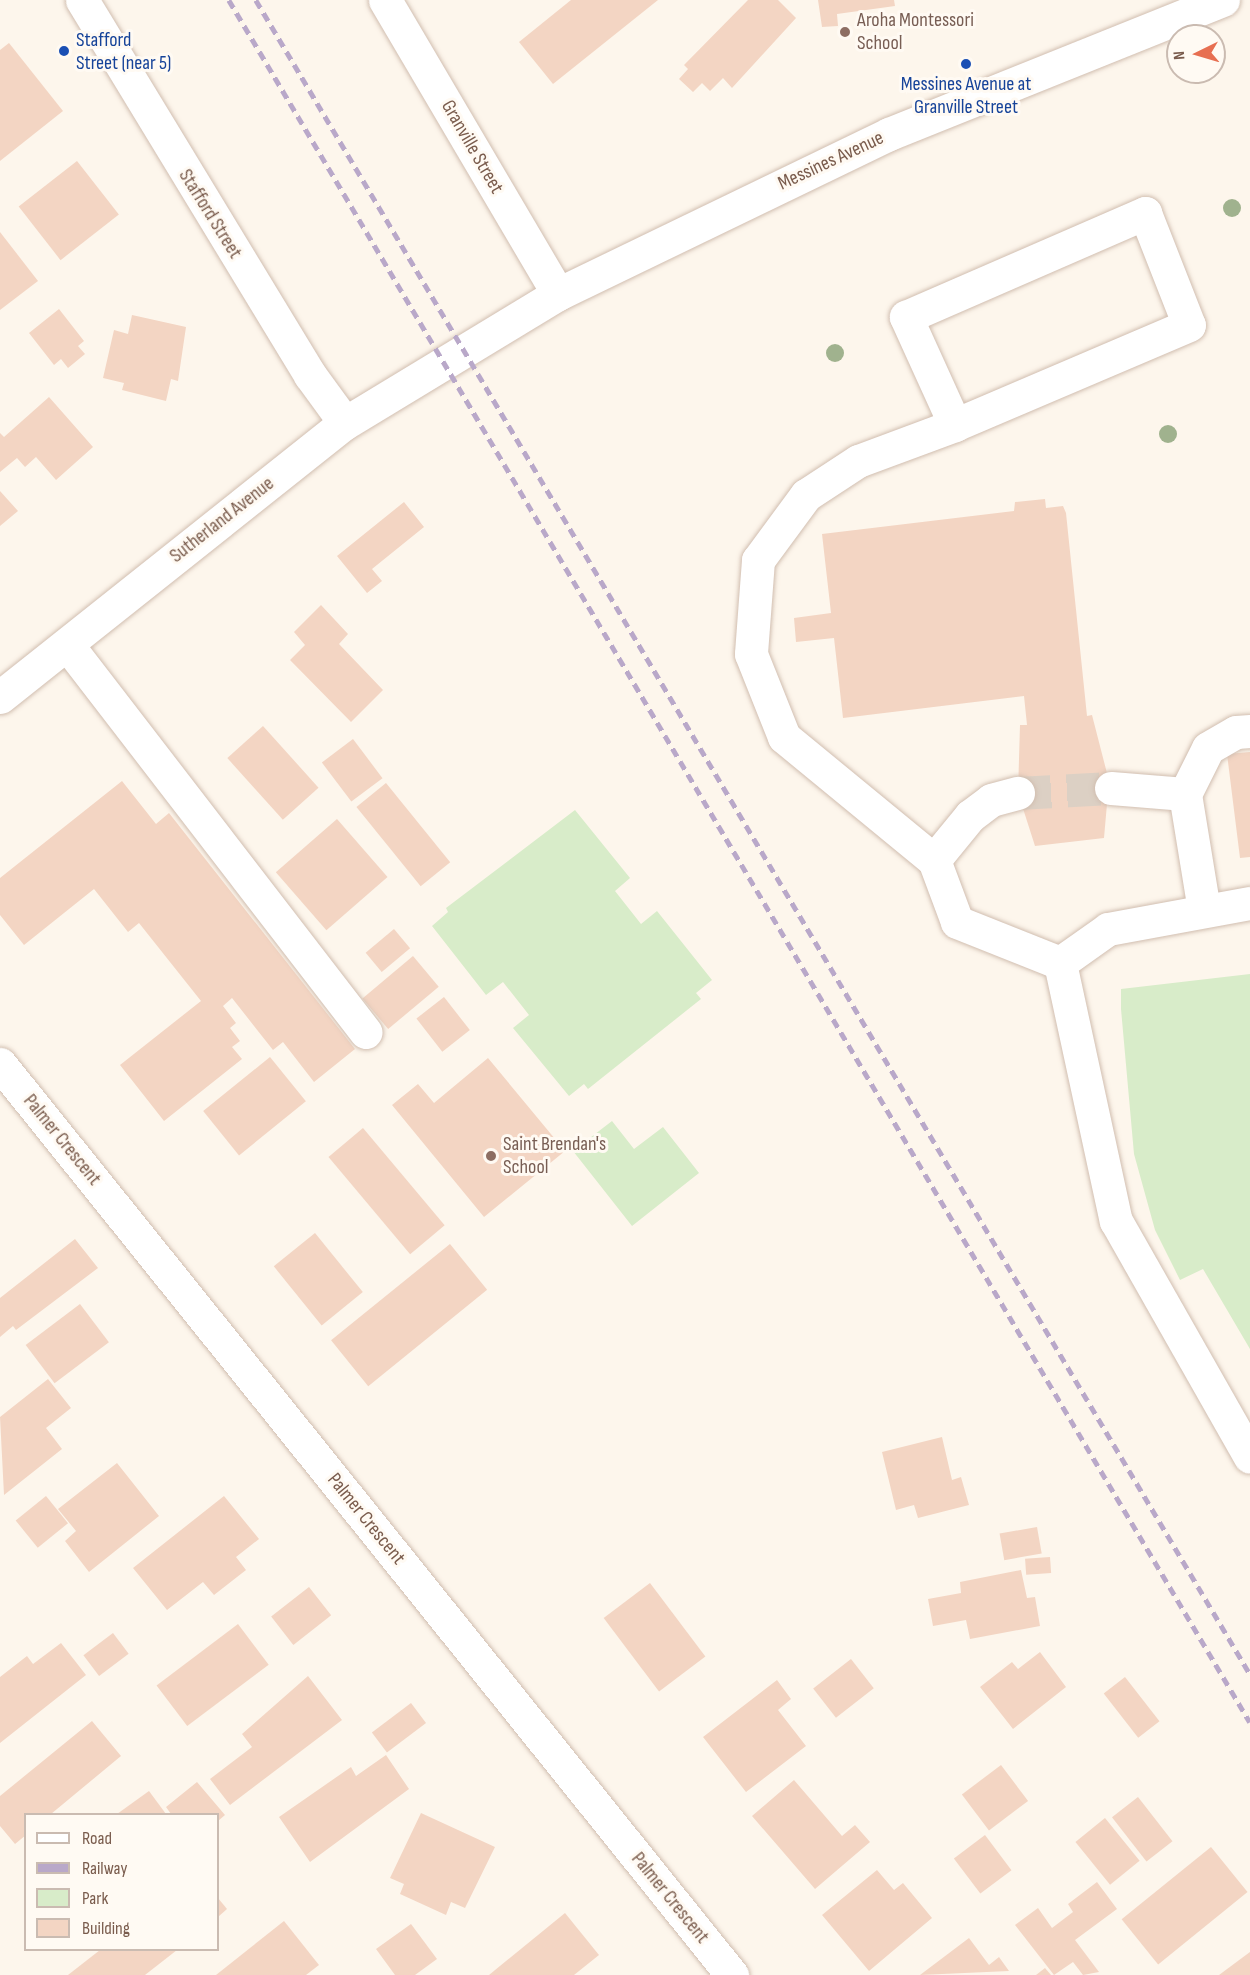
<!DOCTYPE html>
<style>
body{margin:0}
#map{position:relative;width:1250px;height:1975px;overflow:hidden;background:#fdf6ec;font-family:"Sofia Sans Condensed",sans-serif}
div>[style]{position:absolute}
.green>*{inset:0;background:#d8ecc9}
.building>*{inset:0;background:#f3d5c3;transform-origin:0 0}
.minor-tunnel>*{height:33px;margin-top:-16.5px;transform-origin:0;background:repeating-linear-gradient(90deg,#dcd0c4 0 33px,transparent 0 49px)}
.roads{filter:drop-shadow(0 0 2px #d1beb0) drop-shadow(0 0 2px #d1beb0)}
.minor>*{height:33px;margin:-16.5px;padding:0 16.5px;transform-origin:16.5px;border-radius:16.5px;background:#fff}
.rail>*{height:4.5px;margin-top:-2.25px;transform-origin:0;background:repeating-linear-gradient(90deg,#b9a8c9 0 9px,transparent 0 15px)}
.trees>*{width:18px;height:18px;margin:-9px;border-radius:50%;background:#a0b28e}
.dots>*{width:16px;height:16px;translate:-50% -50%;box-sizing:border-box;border:3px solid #fffaf3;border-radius:50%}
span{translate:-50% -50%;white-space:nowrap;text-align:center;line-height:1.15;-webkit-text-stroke:6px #fffaf3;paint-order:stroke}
.education-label{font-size:20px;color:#785e54}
.left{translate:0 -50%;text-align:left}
.transit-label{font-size:20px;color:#164399}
.street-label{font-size:20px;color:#7a5c4d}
.legend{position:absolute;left:24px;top:1813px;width:195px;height:138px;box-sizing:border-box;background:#fffaf3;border:2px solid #cabbb1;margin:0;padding:8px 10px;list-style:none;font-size:18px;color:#7a5c4d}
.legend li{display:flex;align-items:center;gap:12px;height:30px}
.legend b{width:30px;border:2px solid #cabbb1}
.north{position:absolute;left:1166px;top:24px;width:60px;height:60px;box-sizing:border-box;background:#fffaf3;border:2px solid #cabbb1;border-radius:50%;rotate:265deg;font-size:16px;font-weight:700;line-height:24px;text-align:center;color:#7a5c4d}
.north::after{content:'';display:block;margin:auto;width:21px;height:27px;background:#e76f51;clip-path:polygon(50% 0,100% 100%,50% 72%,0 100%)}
</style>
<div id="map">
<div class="green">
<div style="clip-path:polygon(575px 810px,630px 878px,615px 891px,641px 924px,657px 911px,712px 980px,696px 993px,701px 999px,588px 1089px,584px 1084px,569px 1096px,513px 1028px,529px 1015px,503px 982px,486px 995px,432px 926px,448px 912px,446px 908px)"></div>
<div style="clip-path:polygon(1250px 974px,1250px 1349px,1203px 1269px,1180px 1280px,1155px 1230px,1134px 1154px,1121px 1009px,1121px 989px)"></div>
<div style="clip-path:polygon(612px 1121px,634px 1149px,663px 1127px,699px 1173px,632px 1226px,573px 1151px)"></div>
</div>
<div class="building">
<div style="clip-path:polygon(571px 0,658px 0,553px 84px,519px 42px)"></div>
<div style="clip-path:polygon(748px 0,778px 0,796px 18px,732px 88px,723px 78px,710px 91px,702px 83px,693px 92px,679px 79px,688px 69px,684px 65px)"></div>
<div style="clip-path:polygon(818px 0,894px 0,895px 6px,837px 14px,838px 26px,822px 27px)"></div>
<div style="clip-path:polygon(9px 43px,63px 111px,0 161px,0 50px)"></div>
<div style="left:77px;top:161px;width:68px;height:74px;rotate:52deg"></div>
<div style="clip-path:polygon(0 232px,38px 281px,0 310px)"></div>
<div style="clip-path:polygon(59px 309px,84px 341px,78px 346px,85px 354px,68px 368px,61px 359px,54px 365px,29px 333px)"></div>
<div style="clip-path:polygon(132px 315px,186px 327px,178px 381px,171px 379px,166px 401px,122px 390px,124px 383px,103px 378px,114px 330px,128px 334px)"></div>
<div style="clip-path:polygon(49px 397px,93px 447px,56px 480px,36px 457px,25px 467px,17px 458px,0 472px,0 433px,4px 437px)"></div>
<div style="clip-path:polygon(0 491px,18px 511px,0 526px)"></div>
<div style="clip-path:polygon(1045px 499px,1046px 508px,1063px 506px,1066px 513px,1087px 716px,1092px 715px,1109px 781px,1104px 838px,1035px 846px,1018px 793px,1020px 725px,1027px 725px,1024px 696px,843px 718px,834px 638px,796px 642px,794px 618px,831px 613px,822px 534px,1014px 511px,1015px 502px)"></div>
<div style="clip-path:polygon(404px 502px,424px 527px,372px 569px,382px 581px,367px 593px,337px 556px)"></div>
<div style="clip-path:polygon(321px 605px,348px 634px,339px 644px,383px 690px,351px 722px,290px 660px,305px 645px,294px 632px)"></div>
<div style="left:263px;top:726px;width:83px;height:48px;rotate:48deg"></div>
<div style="left:353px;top:739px;width:49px;height:39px;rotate:53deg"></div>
<div style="clip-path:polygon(1250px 752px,1250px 857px,1240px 858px,1227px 754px)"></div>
<div style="clip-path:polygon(122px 781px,156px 824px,169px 813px,355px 1049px,314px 1082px,283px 1042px,273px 1050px,232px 998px,223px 1006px,236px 1023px,230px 1028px,240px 1041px,232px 1047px,242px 1059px,164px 1121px,120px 1065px,201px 1001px,139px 923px,128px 932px,94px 889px,24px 945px,0 915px,0 878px)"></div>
<div style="left:386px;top:783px;width:102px;height:38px;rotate:51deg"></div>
<div style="left:337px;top:819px;width:77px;height:81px;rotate:49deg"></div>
<div style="left:394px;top:929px;width:25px;height:37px;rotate:50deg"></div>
<div style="left:413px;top:956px;width:40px;height:66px;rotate:50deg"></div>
<div style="left:444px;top:997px;width:42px;height:35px;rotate:52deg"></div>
<div style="left:270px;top:1057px;width:57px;height:86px;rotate:51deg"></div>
<div style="clip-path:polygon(488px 1058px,565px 1151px,484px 1217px,392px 1105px,418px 1084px,434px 1103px)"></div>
<div style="left:363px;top:1128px;width:127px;height:45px;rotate:50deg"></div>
<div style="left:315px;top:1233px;width:76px;height:53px;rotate:51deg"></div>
<div style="clip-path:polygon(75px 1239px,98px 1268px,16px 1330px,13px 1326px,0 1337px,0 1298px)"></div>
<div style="left:450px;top:1244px;width:59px;height:153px;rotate:51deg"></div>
<div style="left:80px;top:1304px;width:48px;height:68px;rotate:53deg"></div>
<div style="clip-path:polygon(48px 1379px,71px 1408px,46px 1428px,62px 1449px,4px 1495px,0 1417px)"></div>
<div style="clip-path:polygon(942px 1437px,952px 1480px,961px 1477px,969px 1505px,918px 1518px,914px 1505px,896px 1510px,882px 1452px)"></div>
<div style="clip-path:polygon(117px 1463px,159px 1516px,89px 1572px,65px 1541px,76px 1531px,58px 1509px)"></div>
<div style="left:46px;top:1496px;width:35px;height:39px;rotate:51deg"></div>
<div style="clip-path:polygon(224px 1496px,259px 1539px,236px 1557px,246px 1570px,214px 1595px,203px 1582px,167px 1610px,133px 1568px)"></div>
<div style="left:1037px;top:1527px;width:27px;height:38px;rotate:80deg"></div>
<div style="left:1050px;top:1557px;width:16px;height:25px;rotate:86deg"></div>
<div style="clip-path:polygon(1021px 1570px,1027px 1598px,1035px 1597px,1040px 1626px,970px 1639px,966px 1620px,933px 1626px,928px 1599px,961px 1593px,960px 1582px)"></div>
<div style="left:650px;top:1583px;width:92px;height:58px;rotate:53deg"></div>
<div style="left:309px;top:1587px;width:36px;height:48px;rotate:52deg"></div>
<div style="left:238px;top:1624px;width:51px;height:102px;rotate:53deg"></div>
<div style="left:113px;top:1633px;width:26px;height:37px;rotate:53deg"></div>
<div style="clip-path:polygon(61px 1643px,86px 1675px,0 1743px,0 1677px,27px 1656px,33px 1664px)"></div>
<div style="clip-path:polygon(1040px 1652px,1066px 1687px,1013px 1729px,980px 1687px,1012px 1662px,1018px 1669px)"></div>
<div style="left:851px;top:1659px;width:37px;height:48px;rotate:52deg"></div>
<div style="clip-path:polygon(308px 1676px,342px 1720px,230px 1805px,210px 1779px,252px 1747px,242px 1734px)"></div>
<div style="left:1125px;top:1677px;width:56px;height:27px;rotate:52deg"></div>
<div style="clip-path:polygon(777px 1680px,791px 1699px,778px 1710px,806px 1746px,746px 1792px,703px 1737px)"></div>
<div style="left:411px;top:1703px;width:25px;height:49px;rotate:53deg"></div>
<div style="clip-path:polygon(92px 1721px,121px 1756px,51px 1814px,26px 1814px,26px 1835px,15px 1844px,0 1826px,0 1796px)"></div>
<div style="clip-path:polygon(386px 1755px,409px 1789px,310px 1862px,279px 1817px,351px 1767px,356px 1776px)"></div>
<div style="left:1001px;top:1765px;width:45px;height:49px;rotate:53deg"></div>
<div style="clip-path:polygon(794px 1780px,842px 1836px,855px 1825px,870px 1842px,815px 1889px,752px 1816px)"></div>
<div style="clip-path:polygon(197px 1782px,225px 1815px,218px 1821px,218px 1814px,171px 1814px,166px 1807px)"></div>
<div style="clip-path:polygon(149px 1791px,166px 1814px,117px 1814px)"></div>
<div style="left:1138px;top:1797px;width:56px;height:33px;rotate:52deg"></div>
<div style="clip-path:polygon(421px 1813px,495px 1847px,465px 1908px,451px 1902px,446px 1915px,400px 1894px,404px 1884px,390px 1878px)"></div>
<div style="left:1105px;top:1818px;width:55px;height:38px;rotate:51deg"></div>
<div style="left:985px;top:1835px;width:44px;height:39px;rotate:53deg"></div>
<div style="left:1211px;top:1847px;width:58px;height:115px;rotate:51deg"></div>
<div style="clip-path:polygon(877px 1870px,894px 1890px,903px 1883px,932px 1918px,869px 1971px,822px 1915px)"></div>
<div style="clip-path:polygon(1097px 1882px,1117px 1909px,1075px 1940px,1099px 1972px,1083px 1975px,1073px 1962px,1054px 1975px,1015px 1925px,1038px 1908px,1052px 1928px,1073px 1912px,1068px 1904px)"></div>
<div style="clip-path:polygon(218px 1898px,227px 1909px,218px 1917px)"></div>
<div style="clip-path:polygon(565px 1913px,599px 1955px,574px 1975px,489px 1975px)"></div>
<div style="clip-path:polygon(284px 1921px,319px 1965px,306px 1975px,216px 1975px)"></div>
<div style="clip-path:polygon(411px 1924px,437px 1959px,415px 1975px,395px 1975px,376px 1949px)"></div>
<div style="clip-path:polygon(969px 1938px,989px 1965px,999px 1957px,1009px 1971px,920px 1975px)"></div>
<div style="clip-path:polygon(100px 1950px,177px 1950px,145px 1975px,68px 1975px)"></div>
<div style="clip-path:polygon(1250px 1952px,1250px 1975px,1219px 1975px)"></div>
<div style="clip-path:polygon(1045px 1968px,1051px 1975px,1036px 1975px)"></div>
</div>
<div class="minor-tunnel">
<div style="left:1018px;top:793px;width:93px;rotate:-3.1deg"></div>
</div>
<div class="roads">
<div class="minor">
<div style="left:82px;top:0;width:439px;rotate:58.7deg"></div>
<div style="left:310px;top:375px;width:59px;rotate:53.9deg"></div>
<div style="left:385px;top:0;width:341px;rotate:59.5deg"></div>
<div style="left:955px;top:425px;width:119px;rotate:-114.4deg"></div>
<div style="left:906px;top:317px;width:261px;rotate:-23.5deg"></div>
<div style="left:1145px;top:213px;width:120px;rotate:68.6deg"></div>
<div style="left:1189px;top:325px;width:254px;rotate:156.9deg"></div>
<div style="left:955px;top:425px;width:103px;rotate:159.6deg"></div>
<div style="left:858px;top:461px;width:62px;rotate:146.8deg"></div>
<div style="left:806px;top:495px;width:81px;rotate:126.4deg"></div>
<div style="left:758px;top:560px;width:94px;rotate:94.3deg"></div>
<div style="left:751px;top:654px;width:89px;rotate:68.3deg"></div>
<div style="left:784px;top:737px;width:194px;rotate:39.4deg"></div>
<div style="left:934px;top:860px;width:66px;rotate:69.6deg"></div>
<div style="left:957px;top:922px;width:111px;rotate:21.7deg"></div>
<div style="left:69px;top:647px;width:486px;rotate:52.4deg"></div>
<div style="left:0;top:697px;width:441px;rotate:-38.5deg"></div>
<div style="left:345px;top:423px;width:249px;rotate:-31.2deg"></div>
<div style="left:558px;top:294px;width:368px;rotate:-25.8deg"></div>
<div style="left:889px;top:134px;width:360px;rotate:-21.9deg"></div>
<div style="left:1111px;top:788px;width:74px;rotate:4.6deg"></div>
<div style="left:934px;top:860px;width:57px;rotate:-50.7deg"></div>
<div style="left:970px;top:816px;width:26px;rotate:-37deg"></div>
<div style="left:991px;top:800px;width:28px;rotate:-15deg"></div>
<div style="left:1204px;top:910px;width:118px;rotate:-99.3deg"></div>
<div style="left:1185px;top:794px;width:51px;rotate:-63.4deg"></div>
<div style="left:1208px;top:748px;width:32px;rotate:-30deg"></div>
<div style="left:1236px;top:732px;width:14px;rotate:-4deg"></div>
<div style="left:1060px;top:963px;width:264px;rotate:77.8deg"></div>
<div style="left:1116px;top:1221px;width:271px;rotate:60.4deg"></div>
<div style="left:1060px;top:963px;width:59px;rotate:-35.3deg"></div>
<div style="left:1108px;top:929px;width:144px;rotate:-10.4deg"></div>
<div style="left:0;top:1064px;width:1169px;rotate:51.22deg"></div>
</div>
</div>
<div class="rail">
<div style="left:229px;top:0;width:2002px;rotate:59.34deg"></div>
<div style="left:256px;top:0;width:1947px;rotate:59.3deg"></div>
</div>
<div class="trees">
<div style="left:1232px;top:208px"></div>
<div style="left:835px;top:353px"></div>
<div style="left:1168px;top:434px"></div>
</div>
<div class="dots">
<div style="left:845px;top:32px;background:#8d6e63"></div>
<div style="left:64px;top:51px;background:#1a4fb4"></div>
<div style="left:966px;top:64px;background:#1a4fb4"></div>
<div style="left:491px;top:1156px;background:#8d6e63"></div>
</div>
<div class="education-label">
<span class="left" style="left:857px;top:32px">Aroha Montessori<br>School</span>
<span class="left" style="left:503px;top:1156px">Saint Brendan's<br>School</span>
</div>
<div class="transit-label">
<span class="left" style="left:76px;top:52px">Stafford<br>Street (near 5)</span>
<span style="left:966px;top:96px">Messines Avenue at<br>Granville Street</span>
</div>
<div class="street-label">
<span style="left:472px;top:147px;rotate:60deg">Granville Street</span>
<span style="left:831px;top:161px;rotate:-25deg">Messines Avenue</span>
<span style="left:210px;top:214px;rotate:58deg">Stafford Street</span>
<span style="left:222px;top:520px;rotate:-38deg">Sutherland Avenue</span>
<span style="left:62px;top:1140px;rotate:51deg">Palmer Crescent</span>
<span style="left:366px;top:1519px;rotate:51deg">Palmer Crescent</span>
<span style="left:670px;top:1898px;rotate:51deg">Palmer Crescent</span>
</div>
<ul class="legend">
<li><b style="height:8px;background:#fff"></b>Road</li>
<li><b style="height:8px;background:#b9a8c9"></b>Railway</li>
<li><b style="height:16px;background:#d8ecc9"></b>Park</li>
<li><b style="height:16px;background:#f3d5c3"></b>Building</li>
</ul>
<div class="north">N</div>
</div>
